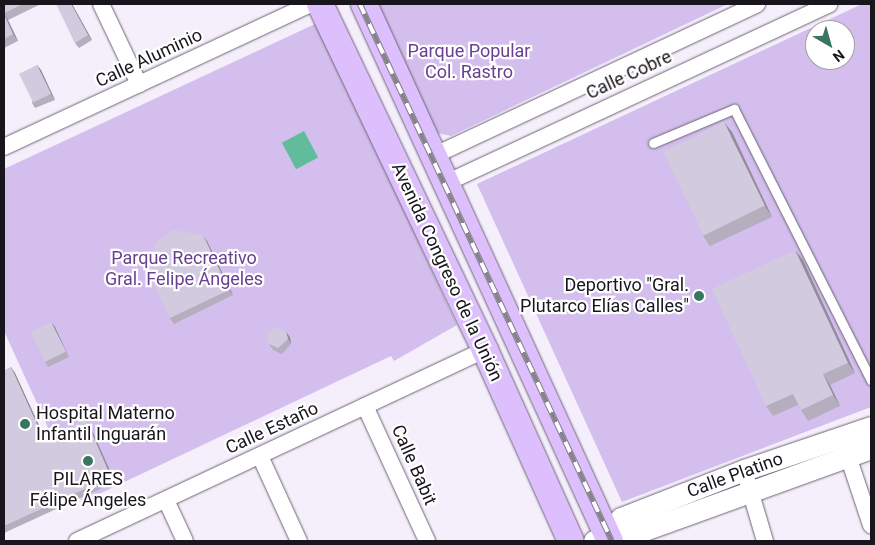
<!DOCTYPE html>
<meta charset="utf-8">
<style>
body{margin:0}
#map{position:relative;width:875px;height:545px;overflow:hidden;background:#f5effc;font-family:Roboto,sans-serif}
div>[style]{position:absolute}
.green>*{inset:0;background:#d3beed}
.water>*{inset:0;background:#61bc9b;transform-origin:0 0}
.roads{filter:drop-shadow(0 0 1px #6c6476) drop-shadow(0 0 1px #6c6476)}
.service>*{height:9px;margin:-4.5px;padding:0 4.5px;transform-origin:4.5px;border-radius:4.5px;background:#fff}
.minor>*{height:16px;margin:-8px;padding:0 8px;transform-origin:8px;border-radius:8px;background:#fff}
.tertiary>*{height:21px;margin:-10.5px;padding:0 10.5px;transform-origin:10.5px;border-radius:10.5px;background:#fff}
.secondary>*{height:24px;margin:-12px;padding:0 12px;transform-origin:12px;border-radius:12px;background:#fff}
.primary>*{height:26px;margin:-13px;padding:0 13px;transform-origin:13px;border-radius:13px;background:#ddbffd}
.rail>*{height:5.5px;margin-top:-2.75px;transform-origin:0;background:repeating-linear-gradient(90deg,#fff 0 11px,#87828c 0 22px);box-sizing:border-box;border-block:1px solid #87828c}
.wall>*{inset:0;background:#b5aebf}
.shaded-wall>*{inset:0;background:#938d9b}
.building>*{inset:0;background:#d2cade;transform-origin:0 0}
.dots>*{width:14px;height:14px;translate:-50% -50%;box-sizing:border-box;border:2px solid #fff;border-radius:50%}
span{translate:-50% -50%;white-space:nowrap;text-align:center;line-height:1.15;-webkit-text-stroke:4.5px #fff;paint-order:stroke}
.park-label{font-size:18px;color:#694091}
.street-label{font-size:18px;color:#18151c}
.poi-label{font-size:18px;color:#18151c}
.right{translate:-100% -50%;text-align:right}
.left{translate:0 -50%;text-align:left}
.frame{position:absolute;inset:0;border:5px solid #18151c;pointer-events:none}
.north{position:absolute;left:805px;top:20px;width:50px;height:50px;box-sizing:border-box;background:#fff;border:1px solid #a3a1a4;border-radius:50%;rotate:142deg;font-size:14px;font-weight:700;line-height:20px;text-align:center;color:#18151c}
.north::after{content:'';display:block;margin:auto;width:18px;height:22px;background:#3a7560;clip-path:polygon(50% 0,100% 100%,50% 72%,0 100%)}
</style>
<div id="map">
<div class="green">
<div style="clip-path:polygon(378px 4px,728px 4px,451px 136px,437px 133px)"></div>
<div style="clip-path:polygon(evenodd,862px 4px,871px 4px,871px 407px,622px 502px,477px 184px,862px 4px,815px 30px,845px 30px,845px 60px,815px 60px,815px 30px)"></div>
<div style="clip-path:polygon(317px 23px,457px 325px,394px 361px,391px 356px,82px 502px,4px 331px,4px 169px)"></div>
</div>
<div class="water">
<div style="left:304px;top:131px;width:30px;height:25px;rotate:62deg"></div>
</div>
<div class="roads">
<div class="service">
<div style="left:653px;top:143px;width:88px;rotate:-22.8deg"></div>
<div style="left:734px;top:109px;width:304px;rotate:63.2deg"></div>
</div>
<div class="minor">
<div style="left:101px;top:4px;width:89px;rotate:64.6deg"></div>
<div style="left:4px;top:147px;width:339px;rotate:-25deg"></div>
<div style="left:433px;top:156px;width:358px;rotate:-25.1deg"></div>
<div style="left:446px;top:183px;width:423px;rotate:-25deg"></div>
<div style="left:365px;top:406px;width:149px;rotate:65.3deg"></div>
<div style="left:260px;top:456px;width:94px;rotate:65.4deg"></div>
<div style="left:848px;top:456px;width:73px;rotate:71.6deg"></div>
<div style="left:744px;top:470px;width:74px;rotate:73.5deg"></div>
<div style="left:166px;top:500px;width:45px;rotate:65.1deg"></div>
<div style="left:77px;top:541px;width:450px;rotate:-25.1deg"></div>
</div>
<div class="tertiary">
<div style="left:608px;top:535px;width:21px;rotate:-53deg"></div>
<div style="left:621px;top:518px;width:132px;rotate:-21.3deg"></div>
<div style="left:744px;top:470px;width:134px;rotate:-18.7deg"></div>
<div style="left:594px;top:541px;width:15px;rotate:-23deg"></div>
<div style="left:608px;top:535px;width:20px;rotate:3deg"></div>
<div style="left:628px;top:536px;width:258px;rotate:-19.9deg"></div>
</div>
<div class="secondary">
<div style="left:628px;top:536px;width:5px;rotate:68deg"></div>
</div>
<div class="primary">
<div style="left:320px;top:4px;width:383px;rotate:64.5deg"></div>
<div style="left:485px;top:350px;width:209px;rotate:65.8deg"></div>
<div style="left:364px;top:4px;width:591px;rotate:65.39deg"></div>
</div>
</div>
<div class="rail">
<div style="left:360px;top:4px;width:593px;rotate:64.86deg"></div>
</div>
<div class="wall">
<div style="clip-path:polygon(4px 4px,41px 4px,8px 20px,18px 41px,4px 48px)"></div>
<div style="clip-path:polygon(57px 4px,72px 4px,92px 40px,79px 48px,75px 43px)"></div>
<div style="clip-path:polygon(37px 65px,41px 70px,55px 100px,35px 108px,32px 103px)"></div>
<div style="clip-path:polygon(732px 132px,772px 217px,710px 246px,703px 236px)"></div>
<div style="clip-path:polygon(207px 241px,233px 295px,174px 324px,170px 318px)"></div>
<div style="clip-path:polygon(795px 250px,803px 260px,855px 373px,830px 385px,840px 406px,808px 421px,801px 410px,798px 405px,773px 416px,766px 406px)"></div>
<div style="clip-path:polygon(55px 327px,69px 357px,48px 367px,45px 362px)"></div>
<div style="clip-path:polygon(290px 337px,291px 344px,282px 354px,273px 350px,269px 344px)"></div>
<div style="clip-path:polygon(11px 367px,15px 373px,45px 439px,90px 426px,115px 482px,4px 533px,4px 371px)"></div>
</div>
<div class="shaded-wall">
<div style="clip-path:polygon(71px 4px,72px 4px,92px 40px,88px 35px)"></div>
<div style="clip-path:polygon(4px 14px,8px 20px,18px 41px,13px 34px)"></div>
<div style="clip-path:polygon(37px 65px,41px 70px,55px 100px,51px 94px)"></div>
<div style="clip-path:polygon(724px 122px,732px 132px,772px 217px,765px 206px)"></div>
<div style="clip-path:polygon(203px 235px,207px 241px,233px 295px,229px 290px)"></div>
<div style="clip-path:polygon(795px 250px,803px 260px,855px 373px,848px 363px)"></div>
<div style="clip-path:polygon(51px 322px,55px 327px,69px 357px,66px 351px)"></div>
<div style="clip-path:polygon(286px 332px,290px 337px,291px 344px,288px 339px)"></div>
<div style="clip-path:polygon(11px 367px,15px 373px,48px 445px,44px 440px)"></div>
<div style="clip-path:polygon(823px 374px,830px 385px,840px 406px,833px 395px)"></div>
<div style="clip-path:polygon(86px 420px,90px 426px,115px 482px,111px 477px)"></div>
</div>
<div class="building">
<div style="clip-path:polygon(4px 4px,23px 4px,4px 13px)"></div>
<div style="clip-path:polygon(56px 4px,71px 4px,88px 35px,75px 43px)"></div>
<div style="clip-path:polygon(4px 15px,13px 34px,4px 39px)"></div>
<div style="left:37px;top:65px;width:32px;height:20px;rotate:64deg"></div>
<div style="left:724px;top:122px;width:93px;height:68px;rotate:64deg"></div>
<div style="clip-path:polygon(173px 230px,203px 235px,229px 290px,170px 318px,146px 269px,155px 255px,155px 243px)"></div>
<div style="clip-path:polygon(795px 250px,848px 363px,823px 374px,833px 395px,801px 410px,793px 394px,766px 406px,712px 289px)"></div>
<div style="left:51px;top:322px;width:33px;height:23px;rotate:63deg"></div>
<div style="clip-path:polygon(278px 327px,286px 332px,288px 339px,278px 348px,269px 344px,267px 338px,269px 331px)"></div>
<div style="clip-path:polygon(11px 367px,44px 440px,86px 420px,111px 477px,4px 526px,4px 371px)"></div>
</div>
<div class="dots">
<div style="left:699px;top:296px;background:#3a7560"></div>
<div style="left:25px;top:424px;background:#3a7560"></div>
<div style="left:88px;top:461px;background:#3a7560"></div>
</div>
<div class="park-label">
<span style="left:469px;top:62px">Parque Popular<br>Col. Rastro</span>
<span style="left:184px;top:269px">Parque Recreativo<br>Gral. Felipe Ángeles</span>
</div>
<div class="street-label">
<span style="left:149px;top:58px;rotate:-25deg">Calle Aluminio</span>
<span style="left:629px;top:75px;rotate:-25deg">Calle Cobre</span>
<span style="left:447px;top:272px;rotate:65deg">Avenida Congreso de la Unión</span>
<span style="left:272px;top:428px;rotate:-25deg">Calle Estaño</span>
<span style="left:414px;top:465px;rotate:66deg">Calle Babit</span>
<span style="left:735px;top:475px;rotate:-20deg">Calle Platino</span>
</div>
<div class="poi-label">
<span class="right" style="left:689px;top:296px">Deportivo "Gral.<br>Plutarco Elías Calles"</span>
<span class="left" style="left:36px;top:424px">Hospital Materno<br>Infantil Inguarán</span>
<span style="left:88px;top:490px">PILARES<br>Félipe Ángeles</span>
</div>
<div class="frame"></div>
<div class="north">N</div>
</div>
